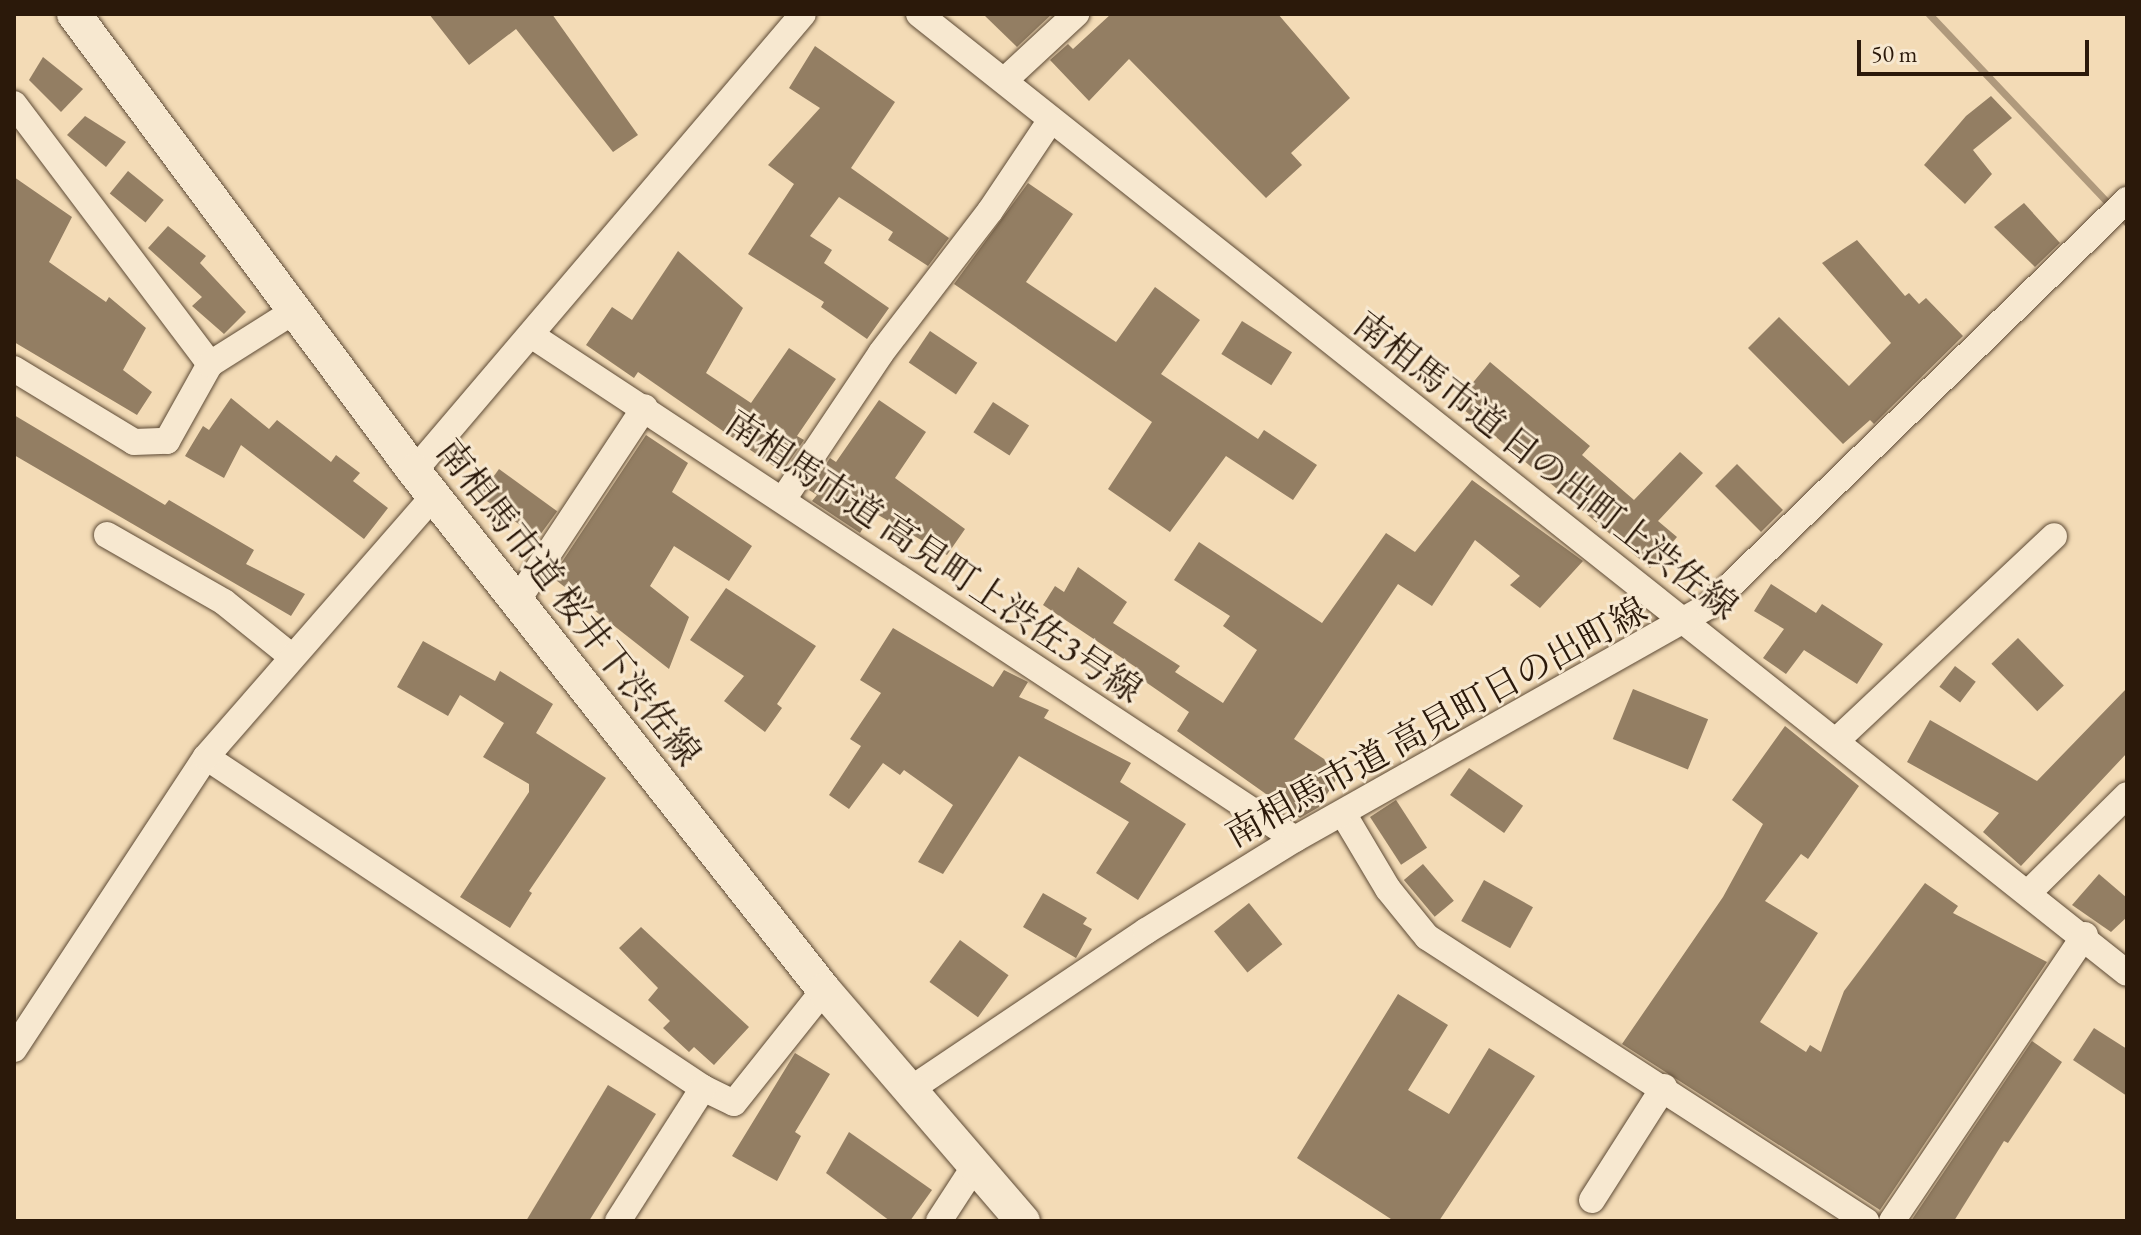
<!DOCTYPE html>
<meta charset="utf-8">
<style>
body{margin:0}
#map{position:relative;width:2141px;height:1235px;overflow:hidden;background:#f3dbb6;font-family:"EB Garamond","Noto Serif JP",serif}
div>[style]{position:absolute}
.water>*{inset:0;background:#af997c}
.building>*{inset:0;background:#937e63;transform-origin:0 0}
.roads{filter:drop-shadow(0 0 2px #5d4a35) drop-shadow(0 0 2px #5d4a35)}
.minor>*{height:26px;margin:-13px;padding:0 13px;transform-origin:13px;border-radius:13px;background:#f7e8d0}
.tertiary>*{height:34px;margin:-17px;padding:0 17px;transform-origin:17px;border-radius:17px;background:#f7e8d0}
span{translate:-50% -50%;white-space:nowrap;text-align:center;line-height:1.15;-webkit-text-stroke:6px #f7e8d0;paint-order:stroke}
.street-label{font-size:36px;color:#2b190a}
.frame{position:absolute;inset:0;border:16px solid #2b190a;pointer-events:none}
.scale{position:absolute;left:1857px;top:40px;width:232px;height:36px;box-sizing:border-box;border:4px solid #2b190a;border-top:0;padding-left:10px;font-size:24px;line-height:28px;white-space:nowrap;color:#2b190a;-webkit-text-stroke:6px #f7e8d0;paint-order:stroke}
</style>
<div id="map">
<div class="water">
<div style="clip-path:polygon(1924px 14px,1934px 14px,1987px 70px,2127px 218px,2127px 228px)"></div>
</div>
<div class="building">
<div style="clip-path:polygon(429px 14px,552px 14px,638px 135px,613px 152px,516px 29px,469px 65px)"></div>
<div style="clip-path:polygon(983px 14px,1052px 14px,1017px 47px)"></div>
<div style="clip-path:polygon(1111px 14px,1278px 14px,1350px 98px,1291px 153px,1302px 165px,1266px 198px,1129px 59px,1089px 101px,1050px 60px,1068px 44px,1073px 49px)"></div>
<div style="clip-path:polygon(815px 46px,895px 102px,851px 168px,949px 238px,928px 266px,888px 240px,893px 232px,839px 197px,810px 236px,832px 250px,824px 263px,889px 308px,867px 339px,821px 307px,824px 302px,748px 254px,794px 184px,768px 165px,820px 108px,789px 88px)"></div>
<div style="clip-path:polygon(43px 57px,83px 89px,61px 112px,29px 80px)"></div>
<div style="clip-path:polygon(1991px 96px,2012px 118px,1973px 150px,1992px 174px,1965px 204px,1924px 165px,1966px 116px)"></div>
<div style="clip-path:polygon(85px 116px,126px 142px,106px 167px,67px 135px)"></div>
<div style="left:128px;top:171px;width:46px;height:29px;rotate:39deg"></div>
<div style="clip-path:polygon(14px 177px,72px 217px,49px 262px,106px 302px,109px 297px,146px 328px,123px 370px,152px 392px,137px 415px,14px 342px)"></div>
<div style="clip-path:polygon(1028px 183px,1073px 214px,1026px 282px,1116px 342px,1155px 287px,1200px 320px,1161px 374px,1258px 439px,1264px 430px,1317px 465px,1293px 500px,1226px 456px,1170px 532px,1108px 489px,1152px 422px,954px 284px)"></div>
<div style="clip-path:polygon(2024px 203px,2060px 243px,2035px 267px,1994px 227px)"></div>
<div style="clip-path:polygon(168px 226px,206px 256px,200px 263px,246px 312px,224px 334px,192px 306px,202px 297px,148px 248px)"></div>
<div style="clip-path:polygon(1857px 240px,1905px 296px,1909px 293px,1919px 304px,1926px 298px,1963px 336px,1874px 424px,1870px 420px,1843px 444px,1748px 348px,1779px 317px,1849px 386px,1891px 343px,1822px 263px)"></div>
<div style="clip-path:polygon(678px 251px,743px 308px,706px 373px,751px 403px,789px 348px,836px 379px,797px 436px,804px 440px,782px 472px,638px 372px,634px 378px,586px 345px,612px 307px,632px 320px)"></div>
<div style="left:1242px;top:321px;width:59px;height:39px;rotate:32deg"></div>
<div style="left:930px;top:331px;width:57px;height:38px;rotate:34deg"></div>
<div style="clip-path:polygon(1490px 362px,1590px 446px,1582px 455px,1634px 500px,1680px 452px,1703px 473px,1658px 521px,1677px 537px,1650px 568px,1456px 403px)"></div>
<div style="clip-path:polygon(231px 398px,269px 429px,277px 420px,331px 462px,336px 455px,360px 473px,353px 481px,388px 508px,364px 539px,241px 445px,224px 478px,185px 456px,203px 426px,209px 430px)"></div>
<div style="clip-path:polygon(879px 400px,926px 432px,895px 478px,965px 529px,947px 555px,873px 512px,860px 533px,812px 501px,817px 495px,809px 490px,830px 458px,836px 462px)"></div>
<div style="left:993px;top:402px;width:43px;height:36px;rotate:33deg"></div>
<div style="clip-path:polygon(14px 415px,165px 505px,169px 500px,254px 550px,246px 564px,305px 594px,291px 616px,14px 455px)"></div>
<div style="clip-path:polygon(646px 435px,688px 463px,672px 492px,752px 546px,729px 581px,674px 546px,650px 586px,689px 617px,669px 669px,552px 577px)"></div>
<div style="left:1737px;top:464px;width:65px;height:31px;rotate:45deg"></div>
<div style="left:499px;top:469px;width:72px;height:33px;rotate:36deg"></div>
<div style="clip-path:polygon(1472px 480px,1583px 561px,1540px 608px,1510px 585px,1520px 576px,1475px 540px,1432px 606px,1398px 584px,1294px 739px,1330px 763px,1325px 770px,1337px 778px,1319px 807px,1300px 818px,1177px 731px,1189px 712px,1134px 674px,1137px 668px,1043px 605px,1055px 586px,1064px 592px,1078px 567px,1127px 602px,1113px 623px,1180px 666px,1175px 672px,1223px 703px,1257px 650px,1223px 626px,1230px 616px,1174px 580px,1199px 542px,1322px 623px,1386px 533px,1415px 552px)"></div>
<div style="clip-path:polygon(1771px 584px,1816px 613px,1822px 604px,1883px 644px,1857px 684px,1804px 650px,1786px 674px,1763px 658px,1784px 629px,1754px 611px)"></div>
<div style="clip-path:polygon(726px 588px,816px 646px,777px 704px,782px 708px,765px 732px,724px 701px,744px 676px,690px 640px)"></div>
<div style="clip-path:polygon(893px 628px,993px 687px,1004px 670px,1028px 682px,1019px 697px,1049px 710px,1044px 718px,1131px 763px,1120px 782px,1186px 824px,1138px 900px,1096px 873px,1129px 822px,1019px 756px,943px 874px,918px 862px,953px 805px,904px 770px,900px 775px,883px 763px,849px 809px,829px 795px,861px 746px,850px 739px,881px 693px,860px 680px)"></div>
<div style="left:2018px;top:638px;width:66px;height:37px;rotate:46deg"></div>
<div style="clip-path:polygon(423px 641px,495px 681px,500px 671px,553px 704px,536px 733px,606px 778px,529px 891px,532px 893px,510px 928px,460px 897px,529px 792px,529px 784px,483px 757px,504px 723px,460px 695px,448px 716px,397px 687px)"></div>
<div style="left:1955px;top:666px;width:26px;height:26px;rotate:37deg"></div>
<div style="clip-path:polygon(2127px 688px,2127px 753px,2021px 866px,1983px 832px,1999px 813px,1907px 762px,1930px 720px,2037px 781px)"></div>
<div style="left:1633px;top:689px;width:81px;height:54px;rotate:22deg"></div>
<div style="clip-path:polygon(1785px 726px,1859px 786px,1808px 859px,1801px 854px,1765px 901px,1818px 933px,1760px 1022px,1806px 1052px,1810px 1045px,1821px 1052px,1844px 991px,1925px 883px,1958px 906px,1953px 913px,2047px 962px,1880px 1210px,1622px 1044px,1723px 897px,1763px 824px,1732px 800px)"></div>
<div style="left:1469px;top:768px;width:66px;height:33px;rotate:35deg"></div>
<div style="left:1396px;top:800px;width:57px;height:31px;rotate:57deg"></div>
<div style="left:1423px;top:864px;width:48px;height:25px;rotate:50deg"></div>
<div style="clip-path:polygon(2099px 874px,2127px 898px,2127px 917px,2111px 932px,2072px 905px)"></div>
<div style="left:1484px;top:880px;width:56px;height:47px;rotate:29deg"></div>
<div style="clip-path:polygon(1043px 893px,1087px 918px,1083px 924px,1092px 929px,1076px 958px,1023px 927px)"></div>
<div style="left:1249px;top:903px;width:53px;height:45px;rotate:51deg"></div>
<div style="clip-path:polygon(641px 927px,749px 1027px,714px 1065px,694px 1047px,689px 1052px,663px 1028px,670px 1021px,648px 1000px,658px 988px,619px 948px)"></div>
<div style="left:960px;top:940px;width:60px;height:52px;rotate:36deg"></div>
<div style="clip-path:polygon(1398px 994px,1448px 1025px,1408px 1090px,1449px 1114px,1489px 1048px,1535px 1076px,1439px 1221px,1394px 1221px,1297px 1158px)"></div>
<div style="clip-path:polygon(2094px 1028px,2127px 1049px,2127px 1096px,2073px 1060px)"></div>
<div style="clip-path:polygon(2032px 1041px,2062px 1062px,2008px 1143px,2004px 1141px,1954px 1221px,1911px 1221px)"></div>
<div style="clip-path:polygon(795px 1053px,830px 1074px,795px 1132px,801px 1136px,777px 1181px,732px 1156px)"></div>
<div style="clip-path:polygon(608px 1085px,656px 1114px,589px 1221px,526px 1221px)"></div>
<div style="clip-path:polygon(849px 1132px,932px 1190px,910px 1221px,890px 1221px,826px 1173px)"></div>
</div>
<div class="roads">
<div class="minor">
<div style="left:919px;top:14px;width:1542px;rotate:38.45deg"></div>
<div style="left:1006px;top:79px;width:96px;rotate:-42.9deg"></div>
<div style="left:14px;top:104px;width:326px;rotate:53deg"></div>
<div style="left:531px;top:335px;width:915px;rotate:33.41deg"></div>
<div style="left:14px;top:369px;width:140px;rotate:31.3deg"></div>
<div style="left:134px;top:442px;width:33px;rotate:-2deg"></div>
<div style="left:167px;top:441px;width:88px;rotate:-60.8deg"></div>
<div style="left:210px;top:364px;width:99px;rotate:-32.2deg"></div>
<div style="left:414px;top:471px;width:600px;rotate:-49.6deg"></div>
<div style="left:784px;top:498px;width:174px;rotate:-56.2deg"></div>
<div style="left:881px;top:353px;width:179px;rotate:-52.5deg"></div>
<div style="left:990px;top:211px;width:110px;rotate:-56.2deg"></div>
<div style="left:107px;top:535px;width:135px;rotate:29.8deg"></div>
<div style="left:224px;top:602px;width:85px;rotate:38.8deg"></div>
<div style="left:517px;top:601px;width:232px;rotate:-56.6deg"></div>
<div style="left:1836px;top:741px;width:299px;rotate:-43.2deg"></div>
<div style="left:206px;top:757px;width:597px;rotate:33.66deg"></div>
<div style="left:703px;top:1088px;width:34px;rotate:26deg"></div>
<div style="left:734px;top:1103px;width:144px;rotate:-51.5deg"></div>
<div style="left:1344px;top:815px;width:86px;rotate:59.3deg"></div>
<div style="left:1388px;top:889px;width:62px;rotate:50.9deg"></div>
<div style="left:1427px;top:937px;width:523px;rotate:32.9deg"></div>
<div style="left:2028px;top:893px;width:139px;rotate:-44.7deg"></div>
<div style="left:14px;top:1049px;width:349px;rotate:-56.7deg"></div>
<div style="left:206px;top:757px;width:347px;rotate:-48.9deg"></div>
<div style="left:911px;top:1089px;width:283px;rotate:-33.9deg"></div>
<div style="left:1146px;top:931px;width:175px;rotate:-31.7deg"></div>
<div style="left:1295px;top:839px;width:475px;rotate:-29.4deg"></div>
<div style="left:1709px;top:606px;width:583px;rotate:-44.17deg"></div>
<div style="left:1592px;top:1200px;width:134px;rotate:-57.5deg"></div>
<div style="left:618px;top:1221px;width:158px;rotate:-57.4deg"></div>
<div style="left:939px;top:1221px;width:68px;rotate:-57deg"></div>
<div style="left:1892px;top:1221px;width:345px;rotate:-56deg"></div>
</div>
<div class="tertiary">
<div style="left:74px;top:14px;width:570px;rotate:53.35deg"></div>
<div style="left:414px;top:471px;width:661px;rotate:51.69deg"></div>
<div style="left:824px;top:990px;width:305px;rotate:49.3deg"></div>
</div>
</div>
<div class="street-label">
<span style="left:1546px;top:465px;rotate:38deg">南相馬市道 日の出町上渋佐線</span>
<span style="left:934px;top:556px;rotate:34deg">南相馬市道 高見町上渋佐3号線</span>
<span style="left:569px;top:602px;rotate:52deg">南相馬市道 桜井下渋佐線</span>
<span style="left:1436px;top:722px;rotate:-29deg">南相馬市道 高見町日の出町線</span>
</div>
<div class="frame"></div>
<div class="scale">50 m</div>
</div>
